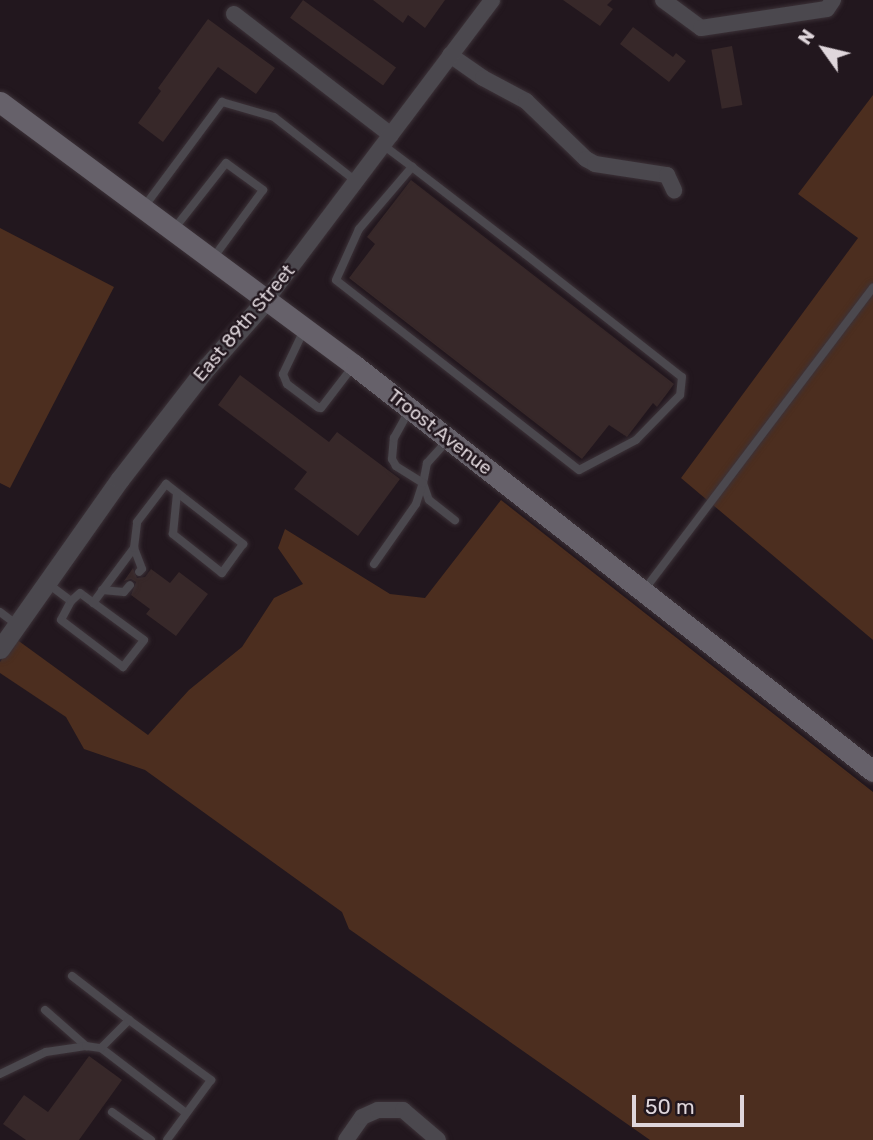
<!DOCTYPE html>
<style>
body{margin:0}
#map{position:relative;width:873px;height:1140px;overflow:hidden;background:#22171e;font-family:Rubik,sans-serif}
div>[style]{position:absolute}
.green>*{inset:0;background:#4c2e1f}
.building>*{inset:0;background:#372829;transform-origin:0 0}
.roads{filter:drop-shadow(0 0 2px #3c3238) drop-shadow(0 0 2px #3c3238)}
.service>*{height:8px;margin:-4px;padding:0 4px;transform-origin:4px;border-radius:4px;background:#4b484e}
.minor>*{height:16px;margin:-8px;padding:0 8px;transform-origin:8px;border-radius:8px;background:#4b484e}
.tertiary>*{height:19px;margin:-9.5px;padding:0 9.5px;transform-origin:9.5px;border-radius:9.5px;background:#4b484e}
.secondary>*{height:21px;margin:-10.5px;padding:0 10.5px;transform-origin:10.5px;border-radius:10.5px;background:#66616a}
span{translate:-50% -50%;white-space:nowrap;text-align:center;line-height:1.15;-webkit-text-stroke:5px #22171e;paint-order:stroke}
.street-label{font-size:19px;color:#dfd6db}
.north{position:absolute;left:789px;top:14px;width:70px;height:70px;-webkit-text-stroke:5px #22171e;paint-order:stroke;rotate:304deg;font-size:19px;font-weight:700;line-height:28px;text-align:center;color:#dfd6db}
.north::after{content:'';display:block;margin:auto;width:24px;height:32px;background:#dfd6db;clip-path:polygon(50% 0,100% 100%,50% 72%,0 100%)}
.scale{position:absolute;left:632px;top:1095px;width:112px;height:32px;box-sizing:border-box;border:4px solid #dfd6db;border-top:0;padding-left:9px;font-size:21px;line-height:24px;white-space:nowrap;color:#dfd6db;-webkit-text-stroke:5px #22171e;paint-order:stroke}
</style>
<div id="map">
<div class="green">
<div style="clip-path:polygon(873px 95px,873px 640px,681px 478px,858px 238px,798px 194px)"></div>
<div style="clip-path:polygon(0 228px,114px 287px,10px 488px,0 483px)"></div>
<div style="clip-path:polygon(501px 500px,873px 792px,873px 1140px,650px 1140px,349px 929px,342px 912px,145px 770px,84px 749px,66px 717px,0 673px,0 662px,16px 639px,148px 735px,189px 690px,242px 647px,274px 598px,303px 584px,278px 548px,285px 529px,390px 594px,425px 598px)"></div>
</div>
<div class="building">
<div style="left:303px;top:0;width:115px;height:22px;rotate:36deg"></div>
<div style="clip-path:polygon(373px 0,445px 0,425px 28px,408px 15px,403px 23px)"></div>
<div style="clip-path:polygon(563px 0,612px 0,607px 5px,613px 9px,600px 26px)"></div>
<div style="clip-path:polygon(208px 19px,275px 68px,256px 94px,218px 67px,163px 142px,138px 123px,161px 91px,158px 88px)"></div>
<div style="clip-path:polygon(633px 27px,673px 57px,676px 53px,686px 61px,669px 82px,620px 44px)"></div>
<div style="left:732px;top:46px;width:60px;height:21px;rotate:80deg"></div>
<div style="clip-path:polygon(411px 180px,674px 384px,657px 407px,653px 403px,627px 437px,609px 425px,582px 459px,349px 278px,375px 244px,367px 237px)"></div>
<div style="clip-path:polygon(240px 375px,329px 442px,337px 432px,400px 479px,358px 536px,294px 489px,307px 472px,218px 405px)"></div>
<div style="clip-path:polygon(133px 568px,137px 578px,145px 577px,151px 569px,170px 583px,179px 572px,208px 594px,176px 636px,146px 614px,150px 609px,131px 595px,136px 582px,131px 579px,124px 581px)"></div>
<div style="clip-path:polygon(89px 1056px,122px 1080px,79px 1140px,26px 1140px,3px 1124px,24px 1095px,48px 1112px)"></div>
</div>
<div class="roads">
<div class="service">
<div style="left:383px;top:145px;width:36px;rotate:37deg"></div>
<div style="left:412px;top:167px;width:143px;rotate:37.6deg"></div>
<div style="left:525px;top:254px;width:199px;rotate:38.1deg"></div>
<div style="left:682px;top:377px;width:18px;rotate:96deg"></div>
<div style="left:680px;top:395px;width:63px;rotate:134.4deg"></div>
<div style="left:636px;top:440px;width:64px;rotate:152.2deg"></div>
<div style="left:579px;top:470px;width:308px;rotate:-142deg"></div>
<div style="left:336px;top:280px;width:56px;rotate:-65.7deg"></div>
<div style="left:359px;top:229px;width:82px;rotate:-49.5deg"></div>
<div style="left:144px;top:207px;width:131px;rotate:-53.4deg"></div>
<div style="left:222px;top:102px;width:54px;rotate:16.1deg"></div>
<div style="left:274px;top:117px;width:104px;rotate:38deg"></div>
<div style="left:174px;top:229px;width:84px;rotate:-51.8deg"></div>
<div style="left:226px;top:163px;width:46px;rotate:36.1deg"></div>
<div style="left:263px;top:190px;width:83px;rotate:126.2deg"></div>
<div style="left:304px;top:330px;width:49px;rotate:115.5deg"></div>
<div style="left:283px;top:374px;width:11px;rotate:68deg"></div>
<div style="left:287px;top:384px;width:39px;rotate:37deg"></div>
<div style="left:318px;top:407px;width:3px;rotate:18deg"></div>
<div style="left:321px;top:408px;width:54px;rotate:-52.5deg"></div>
<div style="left:447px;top:441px;width:30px;rotate:132deg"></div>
<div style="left:427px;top:463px;width:20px;rotate:101deg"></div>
<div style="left:423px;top:483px;width:18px;rotate:71deg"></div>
<div style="left:429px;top:500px;width:33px;rotate:38deg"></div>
<div style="left:134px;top:548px;width:22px;rotate:69deg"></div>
<div style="left:142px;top:569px;width:4px;rotate:135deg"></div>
<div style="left:374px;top:564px;width:73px;rotate:-55deg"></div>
<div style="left:416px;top:504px;width:22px;rotate:-72deg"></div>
<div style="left:423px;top:483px;width:32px;rotate:-148deg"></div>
<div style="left:396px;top:466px;width:8px;rotate:-120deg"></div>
<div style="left:392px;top:459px;width:21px;rotate:-85deg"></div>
<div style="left:394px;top:438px;width:33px;rotate:-61deg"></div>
<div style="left:47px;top:583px;width:30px;rotate:37deg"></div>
<div style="left:71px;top:601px;width:21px;rotate:118deg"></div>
<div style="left:61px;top:620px;width:78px;rotate:37.2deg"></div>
<div style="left:123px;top:667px;width:34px;rotate:-52deg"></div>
<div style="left:144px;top:640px;width:79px;rotate:-143.7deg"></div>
<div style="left:80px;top:593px;width:12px;rotate:138deg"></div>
<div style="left:645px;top:589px;width:378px;rotate:-52.9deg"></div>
<div style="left:102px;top:590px;width:22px;rotate:5deg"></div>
<div style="left:124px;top:592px;width:9px;rotate:-49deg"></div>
<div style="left:93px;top:603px;width:69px;rotate:-53.3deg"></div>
<div style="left:134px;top:548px;width:26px;rotate:-83deg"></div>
<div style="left:137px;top:522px;width:48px;rotate:-52.7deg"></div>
<div style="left:166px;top:484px;width:98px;rotate:37.9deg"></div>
<div style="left:243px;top:544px;width:36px;rotate:126deg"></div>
<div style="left:222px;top:573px;width:63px;rotate:-141.5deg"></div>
<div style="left:173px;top:534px;width:41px;rotate:-84.4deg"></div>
<div style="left:0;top:612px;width:21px;rotate:37deg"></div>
<div style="left:72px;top:976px;width:72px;rotate:37.7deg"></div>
<div style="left:45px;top:1010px;width:55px;rotate:41.3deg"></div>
<div style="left:101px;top:1048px;width:107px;rotate:37.4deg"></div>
<div style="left:0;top:1074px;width:51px;rotate:-25.6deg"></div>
<div style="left:46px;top:1052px;width:40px;rotate:-8.5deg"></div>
<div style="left:86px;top:1046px;width:15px;rotate:8deg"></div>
<div style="left:101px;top:1048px;width:40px;rotate:-45deg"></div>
<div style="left:129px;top:1020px;width:102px;rotate:36.2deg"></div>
<div style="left:211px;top:1080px;width:74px;rotate:126.3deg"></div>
<div style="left:112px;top:1112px;width:48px;rotate:35.7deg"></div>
</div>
<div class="minor">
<div style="left:663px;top:0;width:47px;rotate:36.4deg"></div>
<div style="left:701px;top:28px;width:127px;rotate:-8.6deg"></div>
<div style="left:827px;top:9px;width:11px;rotate:-56deg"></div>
<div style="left:234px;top:14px;width:198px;rotate:37.6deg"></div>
<div style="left:450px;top:55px;width:40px;rotate:34.9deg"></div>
<div style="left:483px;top:78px;width:49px;rotate:28.1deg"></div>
<div style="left:526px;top:101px;width:83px;rotate:44deg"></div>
<div style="left:586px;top:159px;width:10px;rotate:29deg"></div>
<div style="left:595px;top:164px;width:73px;rotate:8.7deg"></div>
<div style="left:667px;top:175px;width:17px;rotate:65deg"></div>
<div style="left:267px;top:299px;width:374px;rotate:-53deg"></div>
<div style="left:346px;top:1140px;width:28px;rotate:-55deg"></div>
<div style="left:362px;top:1117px;width:17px;rotate:-24deg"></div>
<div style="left:378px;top:1110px;width:25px"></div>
<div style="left:403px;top:1110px;width:46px;rotate:40.6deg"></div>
</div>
<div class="tertiary">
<div style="left:0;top:649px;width:208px;rotate:-54.8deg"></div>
<div style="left:120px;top:479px;width:142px;rotate:-52.2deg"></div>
<div style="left:207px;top:367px;width:91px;rotate:-48.6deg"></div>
</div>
<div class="secondary">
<div style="left:0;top:102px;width:441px;rotate:36.6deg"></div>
<div style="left:354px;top:365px;width:659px;rotate:38.04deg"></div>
</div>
</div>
<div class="street-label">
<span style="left:244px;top:323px;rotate:-50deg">East 89th Street</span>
<span style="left:440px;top:432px;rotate:38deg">Troost Avenue</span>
</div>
<div class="north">N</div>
<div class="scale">50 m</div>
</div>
